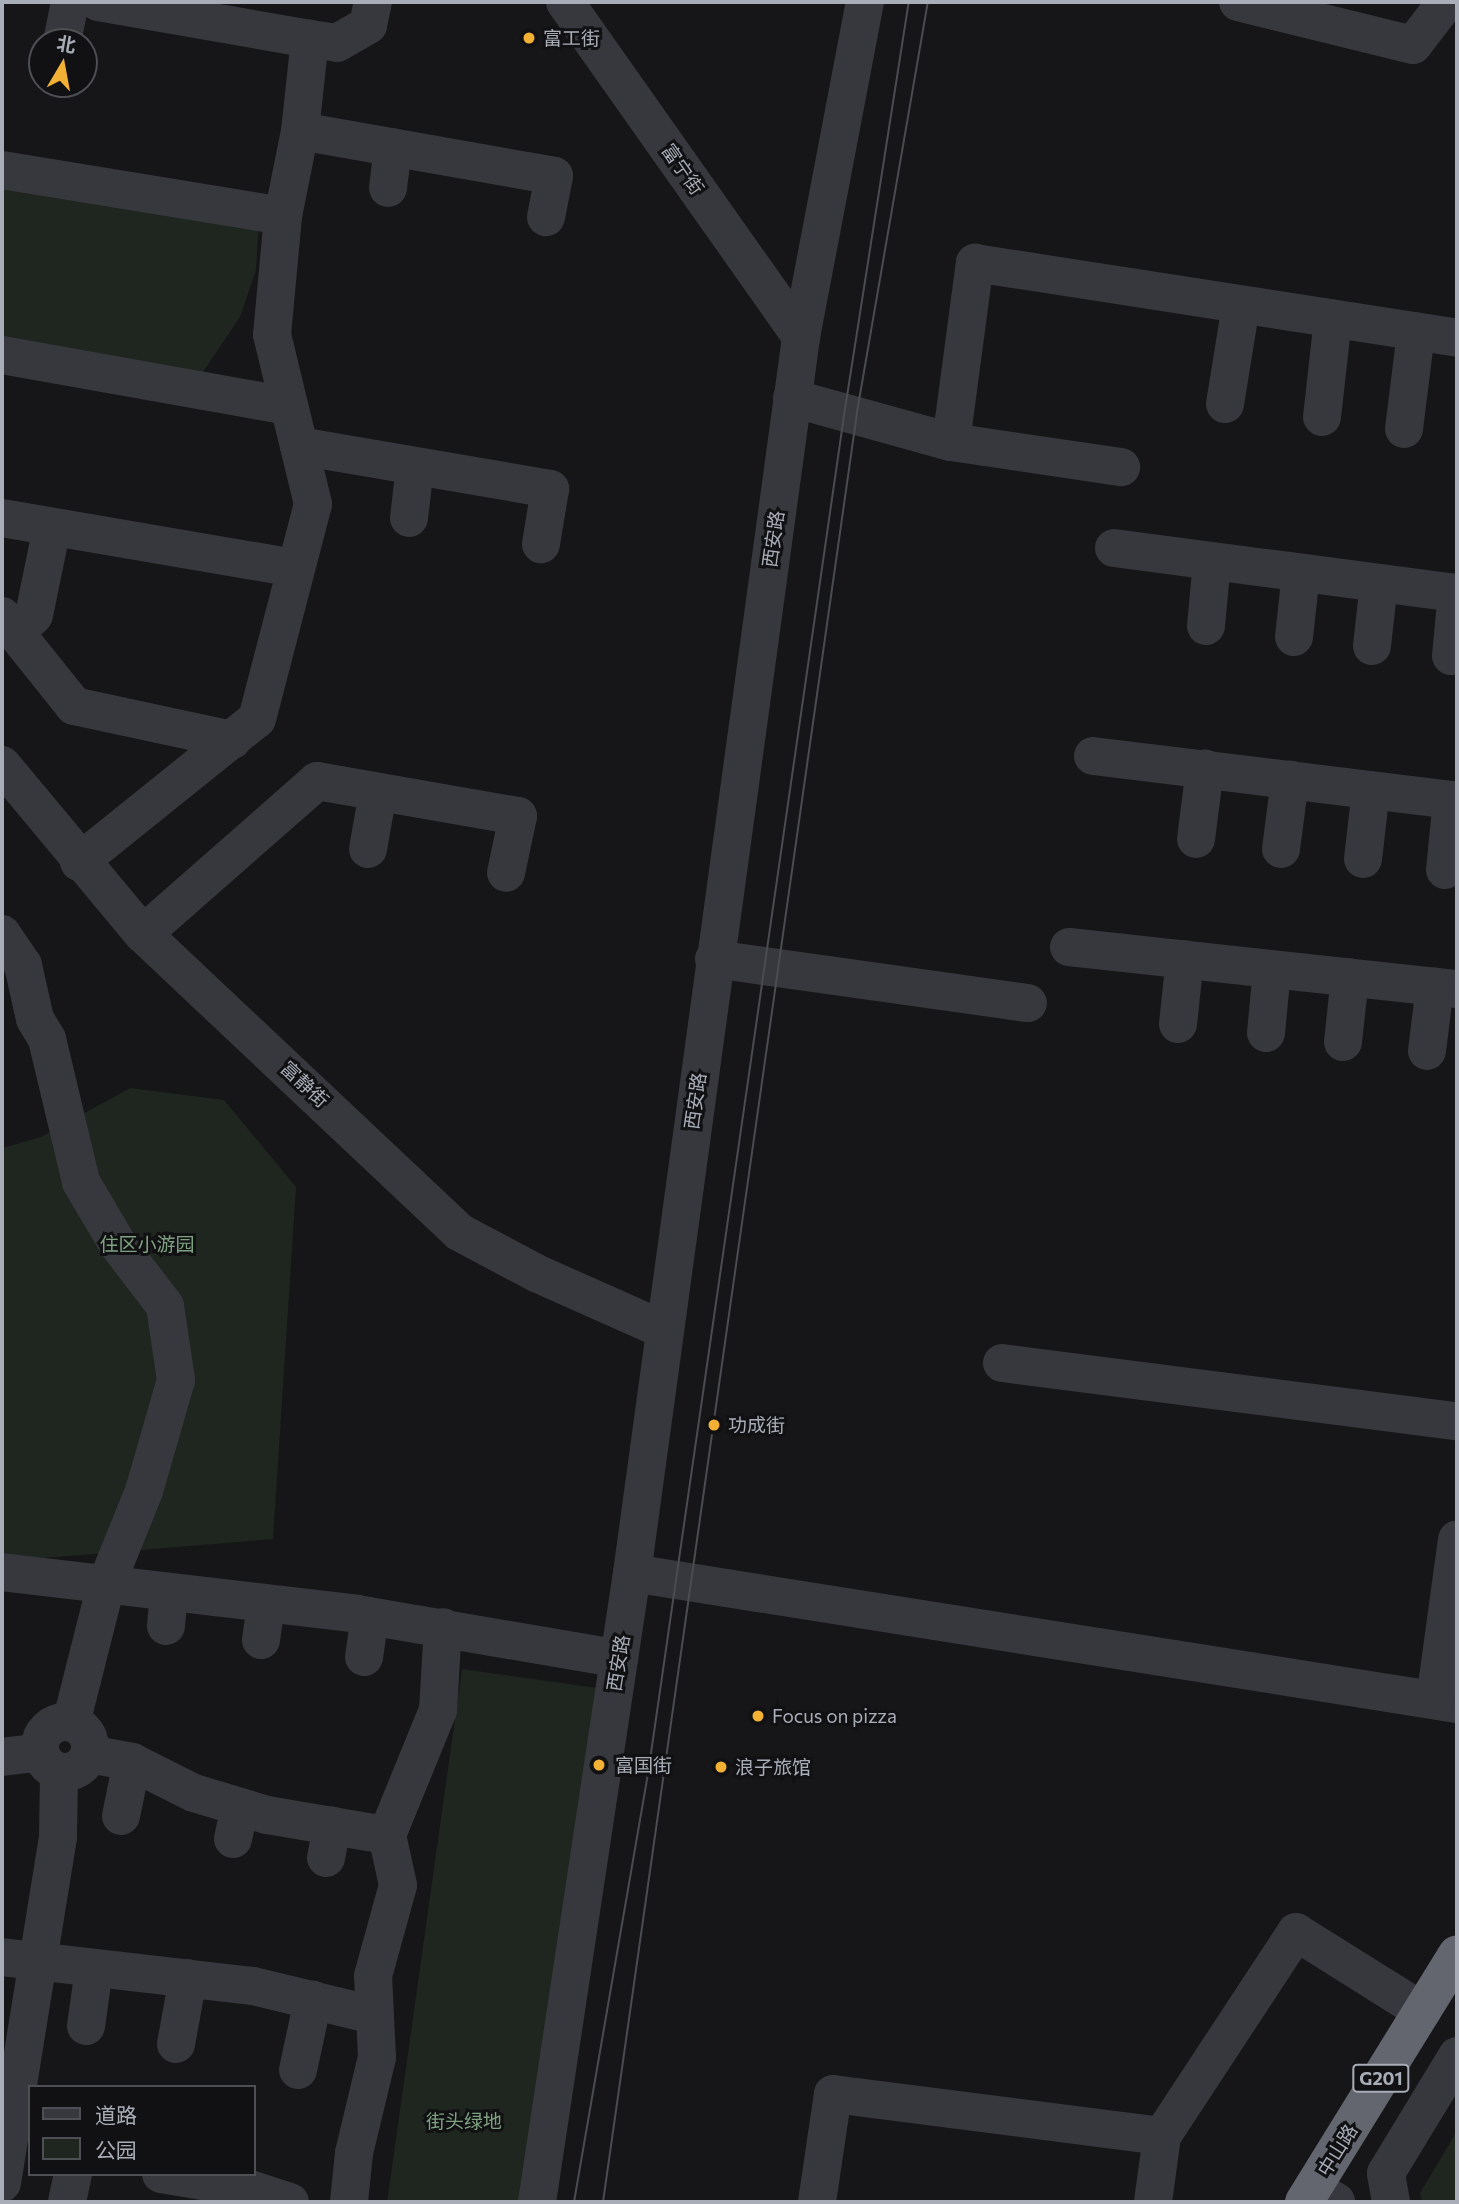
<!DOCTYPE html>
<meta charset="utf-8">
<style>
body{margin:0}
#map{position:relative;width:1459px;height:2204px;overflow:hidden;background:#161618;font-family:Commissioner,"Noto Sans SC",sans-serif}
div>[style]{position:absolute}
.green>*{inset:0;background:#1e261f;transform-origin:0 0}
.minor>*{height:38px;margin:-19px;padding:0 19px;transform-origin:19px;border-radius:19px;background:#37383d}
.minor>.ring{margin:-19px;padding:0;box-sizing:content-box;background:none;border:38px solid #37383d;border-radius:50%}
.highway>*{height:38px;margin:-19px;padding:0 19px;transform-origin:19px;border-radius:19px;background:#63666e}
.tram>*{height:2px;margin:-1px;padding:0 1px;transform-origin:1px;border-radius:1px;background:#4a4c52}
.dots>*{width:19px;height:19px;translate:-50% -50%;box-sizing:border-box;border:4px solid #111113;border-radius:50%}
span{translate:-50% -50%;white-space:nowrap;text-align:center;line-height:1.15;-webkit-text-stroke:6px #111113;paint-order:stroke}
.shield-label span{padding:2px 5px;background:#111113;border:2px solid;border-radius:5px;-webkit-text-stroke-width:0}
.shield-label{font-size:18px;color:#a8adb8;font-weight:700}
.poi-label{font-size:19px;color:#a8adb8}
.left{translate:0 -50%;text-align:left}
.street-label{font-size:19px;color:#a8adb8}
.park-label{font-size:19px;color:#7fa381}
.frame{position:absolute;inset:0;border:4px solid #a8adb8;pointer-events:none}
.legend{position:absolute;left:28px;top:2085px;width:228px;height:91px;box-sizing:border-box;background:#111113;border:2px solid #4d4f55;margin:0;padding:9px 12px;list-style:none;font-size:21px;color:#a8adb8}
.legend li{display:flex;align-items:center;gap:14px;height:35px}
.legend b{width:35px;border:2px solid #4d4f55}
.north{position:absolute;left:28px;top:28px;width:70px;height:70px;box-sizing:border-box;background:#111113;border:2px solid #4d4f55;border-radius:50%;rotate:10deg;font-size:19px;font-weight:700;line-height:28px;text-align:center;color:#a8adb8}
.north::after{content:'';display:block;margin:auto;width:24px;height:32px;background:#f2b134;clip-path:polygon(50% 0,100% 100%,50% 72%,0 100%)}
</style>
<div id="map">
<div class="green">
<div style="clip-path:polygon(2px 180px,259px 223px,256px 270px,240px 317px,199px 378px,2px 343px)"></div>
<div style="clip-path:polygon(130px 1088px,224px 1100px,296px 1187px,273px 1539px,44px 1558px,2px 1554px,2px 1148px,41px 1137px)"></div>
<div style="left:462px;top:1669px;width:148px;height:540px;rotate:8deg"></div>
<div style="clip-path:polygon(1457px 2131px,1457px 2202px,1422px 2202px,1420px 2193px)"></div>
</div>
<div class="minor">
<div style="left:98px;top:2px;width:215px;rotate:9.9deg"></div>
<div style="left:565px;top:2px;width:410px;rotate:54.8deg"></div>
<div style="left:1238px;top:2px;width:180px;rotate:13.8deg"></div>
<div style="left:1413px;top:45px;width:54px;rotate:-52.5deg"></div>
<div style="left:62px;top:42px;width:41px;rotate:-78.7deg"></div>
<div style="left:300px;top:131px;width:258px;rotate:10deg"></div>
<div style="left:554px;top:176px;width:42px;rotate:101deg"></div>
<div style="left:2px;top:170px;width:285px;rotate:9.3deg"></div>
<div style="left:388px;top:188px;width:41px;rotate:-83deg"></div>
<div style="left:2px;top:355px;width:291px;rotate:10.1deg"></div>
<div style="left:792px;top:398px;width:165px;rotate:15.5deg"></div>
<div style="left:951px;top:442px;width:181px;rotate:-82.4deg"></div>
<div style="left:975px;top:263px;width:488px;rotate:8.8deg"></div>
<div style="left:1225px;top:404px;width:100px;rotate:-80.8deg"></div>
<div style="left:1322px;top:417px;width:99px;rotate:-83.6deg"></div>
<div style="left:1404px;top:429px;width:98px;rotate:-82.9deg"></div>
<div style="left:951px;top:442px;width:172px;rotate:8.4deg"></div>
<div style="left:299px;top:446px;width:255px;rotate:9.7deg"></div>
<div style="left:550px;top:489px;width:56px;rotate:99.3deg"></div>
<div style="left:2px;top:518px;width:298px;rotate:9.7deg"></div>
<div style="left:409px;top:518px;width:52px;rotate:-83.4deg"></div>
<div style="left:1114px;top:548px;width:346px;rotate:7.5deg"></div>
<div style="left:2px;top:616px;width:115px;rotate:51.3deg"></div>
<div style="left:74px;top:706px;width:162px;rotate:12.1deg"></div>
<div style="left:1206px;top:626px;width:65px;rotate:-84.7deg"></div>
<div style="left:16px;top:633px;width:25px;rotate:-45deg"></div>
<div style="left:34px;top:615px;width:90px;rotate:-78.4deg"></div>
<div style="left:1294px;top:637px;width:64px;rotate:-83.8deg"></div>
<div style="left:1372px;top:646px;width:63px;rotate:-83.7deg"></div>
<div style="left:1451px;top:656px;width:63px;rotate:-84.6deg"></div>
<div style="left:1093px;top:756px;width:367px;rotate:7deg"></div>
<div style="left:2px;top:765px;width:220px;rotate:50.2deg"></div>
<div style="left:143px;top:934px;width:434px;rotate:43.3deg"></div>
<div style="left:459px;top:1232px;width:87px;rotate:28deg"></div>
<div style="left:536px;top:1273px;width:140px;rotate:24deg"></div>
<div style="left:1196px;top:839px;width:71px;rotate:-82.7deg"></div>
<div style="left:368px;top:849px;width:58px;rotate:-80deg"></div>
<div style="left:1281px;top:849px;width:70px;rotate:-82.6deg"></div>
<div style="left:1363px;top:859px;width:69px;rotate:-83.4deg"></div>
<div style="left:79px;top:862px;width:228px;rotate:-38.8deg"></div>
<div style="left:257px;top:719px;width:222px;rotate:-75.4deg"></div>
<div style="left:313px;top:504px;width:174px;rotate:-103.6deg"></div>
<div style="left:272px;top:335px;width:120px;rotate:-84.7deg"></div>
<div style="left:283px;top:216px;width:87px;rotate:-78.7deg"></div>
<div style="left:300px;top:131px;width:93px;rotate:-83.8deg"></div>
<div style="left:310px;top:39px;width:27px;rotate:8deg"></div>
<div style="left:337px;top:43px;width:36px;rotate:-30deg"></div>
<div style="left:368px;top:25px;width:24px;rotate:-78deg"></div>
<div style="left:1445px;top:870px;width:70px;rotate:-84.3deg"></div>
<div style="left:2px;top:934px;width:37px;rotate:56deg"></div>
<div style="left:23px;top:965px;width:55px;rotate:77.5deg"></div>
<div style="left:35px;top:1019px;width:23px;rotate:59deg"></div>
<div style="left:47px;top:1039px;width:147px;rotate:76.6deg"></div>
<div style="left:81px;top:1182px;width:71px;rotate:59.5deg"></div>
<div style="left:117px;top:1243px;width:79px;rotate:52.7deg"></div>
<div style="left:165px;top:1306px;width:75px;rotate:81.5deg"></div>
<div style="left:176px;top:1380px;width:116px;rotate:106.1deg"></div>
<div style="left:144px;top:1491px;width:101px;rotate:112deg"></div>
<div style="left:106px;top:1585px;width:142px;rotate:104.2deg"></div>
<div style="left:143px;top:934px;width:232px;rotate:-41.3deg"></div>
<div style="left:317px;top:781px;width:204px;rotate:9.9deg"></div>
<div style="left:518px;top:816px;width:58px;rotate:101.9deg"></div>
<div style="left:1069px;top:947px;width:390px;rotate:6.2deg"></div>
<div style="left:714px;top:959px;width:317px;rotate:8deg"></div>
<div style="left:1178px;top:1024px;width:65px;rotate:-83.9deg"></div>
<div style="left:1266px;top:1033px;width:64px;rotate:-84.6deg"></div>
<div style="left:1343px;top:1042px;width:65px;rotate:-83.9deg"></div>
<div style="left:1427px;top:1051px;width:65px;rotate:-83deg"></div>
<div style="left:1002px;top:1363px;width:459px;rotate:7.3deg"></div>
<div style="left:2px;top:1572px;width:357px;rotate:6.7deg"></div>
<div style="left:357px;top:1614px;width:266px;rotate:9.7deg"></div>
<div style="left:632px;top:1573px;width:835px;rotate:9.02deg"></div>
<div style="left:166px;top:1626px;width:34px;rotate:-85deg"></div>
<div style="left:261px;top:1640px;width:36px;rotate:-82deg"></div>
<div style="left:364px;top:1657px;width:41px;rotate:-81.7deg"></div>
<div style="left:1435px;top:1700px;width:162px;rotate:-82.2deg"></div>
<div class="ring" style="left:40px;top:1722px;width:12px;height:12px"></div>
<div style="left:89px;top:1754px;width:44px;rotate:10.5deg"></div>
<div style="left:132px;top:1762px;width:69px;rotate:26.6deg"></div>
<div style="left:194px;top:1793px;width:76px;rotate:16.8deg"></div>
<div style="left:267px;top:1815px;width:122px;rotate:9.5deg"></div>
<div style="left:2px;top:1757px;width:38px;rotate:-7deg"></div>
<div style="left:121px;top:1816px;width:55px;rotate:-78.5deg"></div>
<div style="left:233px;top:1839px;width:33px;rotate:-78deg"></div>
<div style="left:326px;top:1858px;width:33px;rotate:-79deg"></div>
<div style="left:2px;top:1957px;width:253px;rotate:6.6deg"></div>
<div style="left:253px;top:1986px;width:124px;rotate:13.5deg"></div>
<div style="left:86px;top:2026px;width:58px;rotate:-82deg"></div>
<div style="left:176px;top:2044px;width:67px;rotate:-79.7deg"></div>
<div style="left:298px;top:2070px;width:72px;rotate:-77.9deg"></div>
<div style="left:1162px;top:2136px;width:244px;rotate:-56.7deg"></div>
<div style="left:1296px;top:1932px;width:149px;rotate:32.1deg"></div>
<div style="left:161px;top:2174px;width:90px;rotate:9.6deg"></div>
<div style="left:250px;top:2189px;width:42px;rotate:18deg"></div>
<div style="left:2px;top:2183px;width:351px;rotate:-80.8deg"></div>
<div style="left:58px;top:1837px;width:63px;rotate:-89.1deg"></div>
<div style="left:1313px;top:2188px;width:27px;rotate:31deg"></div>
<div style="left:67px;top:2202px;width:29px;rotate:-78deg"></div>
<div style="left:349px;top:2202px;width:49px;rotate:-84.2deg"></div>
<div style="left:354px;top:2153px;width:99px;rotate:-76.5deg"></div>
<div style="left:377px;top:2057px;width:81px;rotate:-92.8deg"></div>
<div style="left:373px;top:1976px;width:94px;rotate:-74.6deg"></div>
<div style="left:398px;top:1885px;width:51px;rotate:-102.4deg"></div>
<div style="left:387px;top:1835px;width:135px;rotate:-67.8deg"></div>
<div style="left:438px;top:1710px;width:83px;rotate:-86.6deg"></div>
<div style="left:537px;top:2202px;width:636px;rotate:-81.41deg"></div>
<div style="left:632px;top:1573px;width:1248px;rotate:-82.21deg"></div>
<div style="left:801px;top:337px;width:341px;rotate:-79.2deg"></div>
<div style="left:817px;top:2202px;width:109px;rotate:-81.6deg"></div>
<div style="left:833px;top:2094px;width:332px;rotate:7.3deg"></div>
<div style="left:1162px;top:2136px;width:67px;rotate:97.8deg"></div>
<div style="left:1391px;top:2202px;width:29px;rotate:-100deg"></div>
<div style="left:1386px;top:2173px;width:137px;rotate:-58.7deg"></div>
</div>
<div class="highway">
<div style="left:1304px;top:2202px;width:291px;rotate:-58.3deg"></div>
</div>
<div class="tram">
<div style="left:574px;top:2202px;width:434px;rotate:-80.2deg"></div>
<div style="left:648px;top:1774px;width:1379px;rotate:-81.79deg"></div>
<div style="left:845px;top:409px;width:412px;rotate:-81.1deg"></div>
<div style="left:603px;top:2202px;width:1808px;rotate:-81.92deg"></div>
<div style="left:857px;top:412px;width:416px;rotate:-80.2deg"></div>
</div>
<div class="dots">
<div style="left:529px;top:38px;background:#f2b134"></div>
<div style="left:714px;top:1425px;background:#f2b134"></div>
<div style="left:758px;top:1716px;background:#f2b134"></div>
<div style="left:599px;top:1765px;background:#f2b134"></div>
<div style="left:721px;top:1767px;background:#f2b134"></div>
</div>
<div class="shield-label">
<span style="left:1381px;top:2078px">G201</span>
</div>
<div class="poi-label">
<span class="left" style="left:543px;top:38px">富工街</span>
<span class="left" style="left:728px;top:1425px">功成街</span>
<span class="left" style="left:772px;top:1716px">Focus on pizza</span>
<span class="left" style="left:615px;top:1765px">富国街</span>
<span class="left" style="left:735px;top:1767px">浪子旅馆</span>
</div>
<div class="street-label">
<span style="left:683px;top:169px;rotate:55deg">富宁街</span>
<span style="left:773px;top:539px;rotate:-82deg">西安路</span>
<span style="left:305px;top:1084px;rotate:43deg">富静街</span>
<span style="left:695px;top:1101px;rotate:-82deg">西安路</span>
<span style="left:618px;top:1663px;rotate:-81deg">西安路</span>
<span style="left:1337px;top:2150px;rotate:-58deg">中山路</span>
</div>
<div class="park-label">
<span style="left:147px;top:1244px">住区小游园</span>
<span style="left:464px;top:2121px">街头绿地</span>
</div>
<div class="frame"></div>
<ul class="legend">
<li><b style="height:9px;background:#37383d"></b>道路</li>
<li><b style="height:19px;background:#1e261f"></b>公园</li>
</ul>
<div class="north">北</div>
</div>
